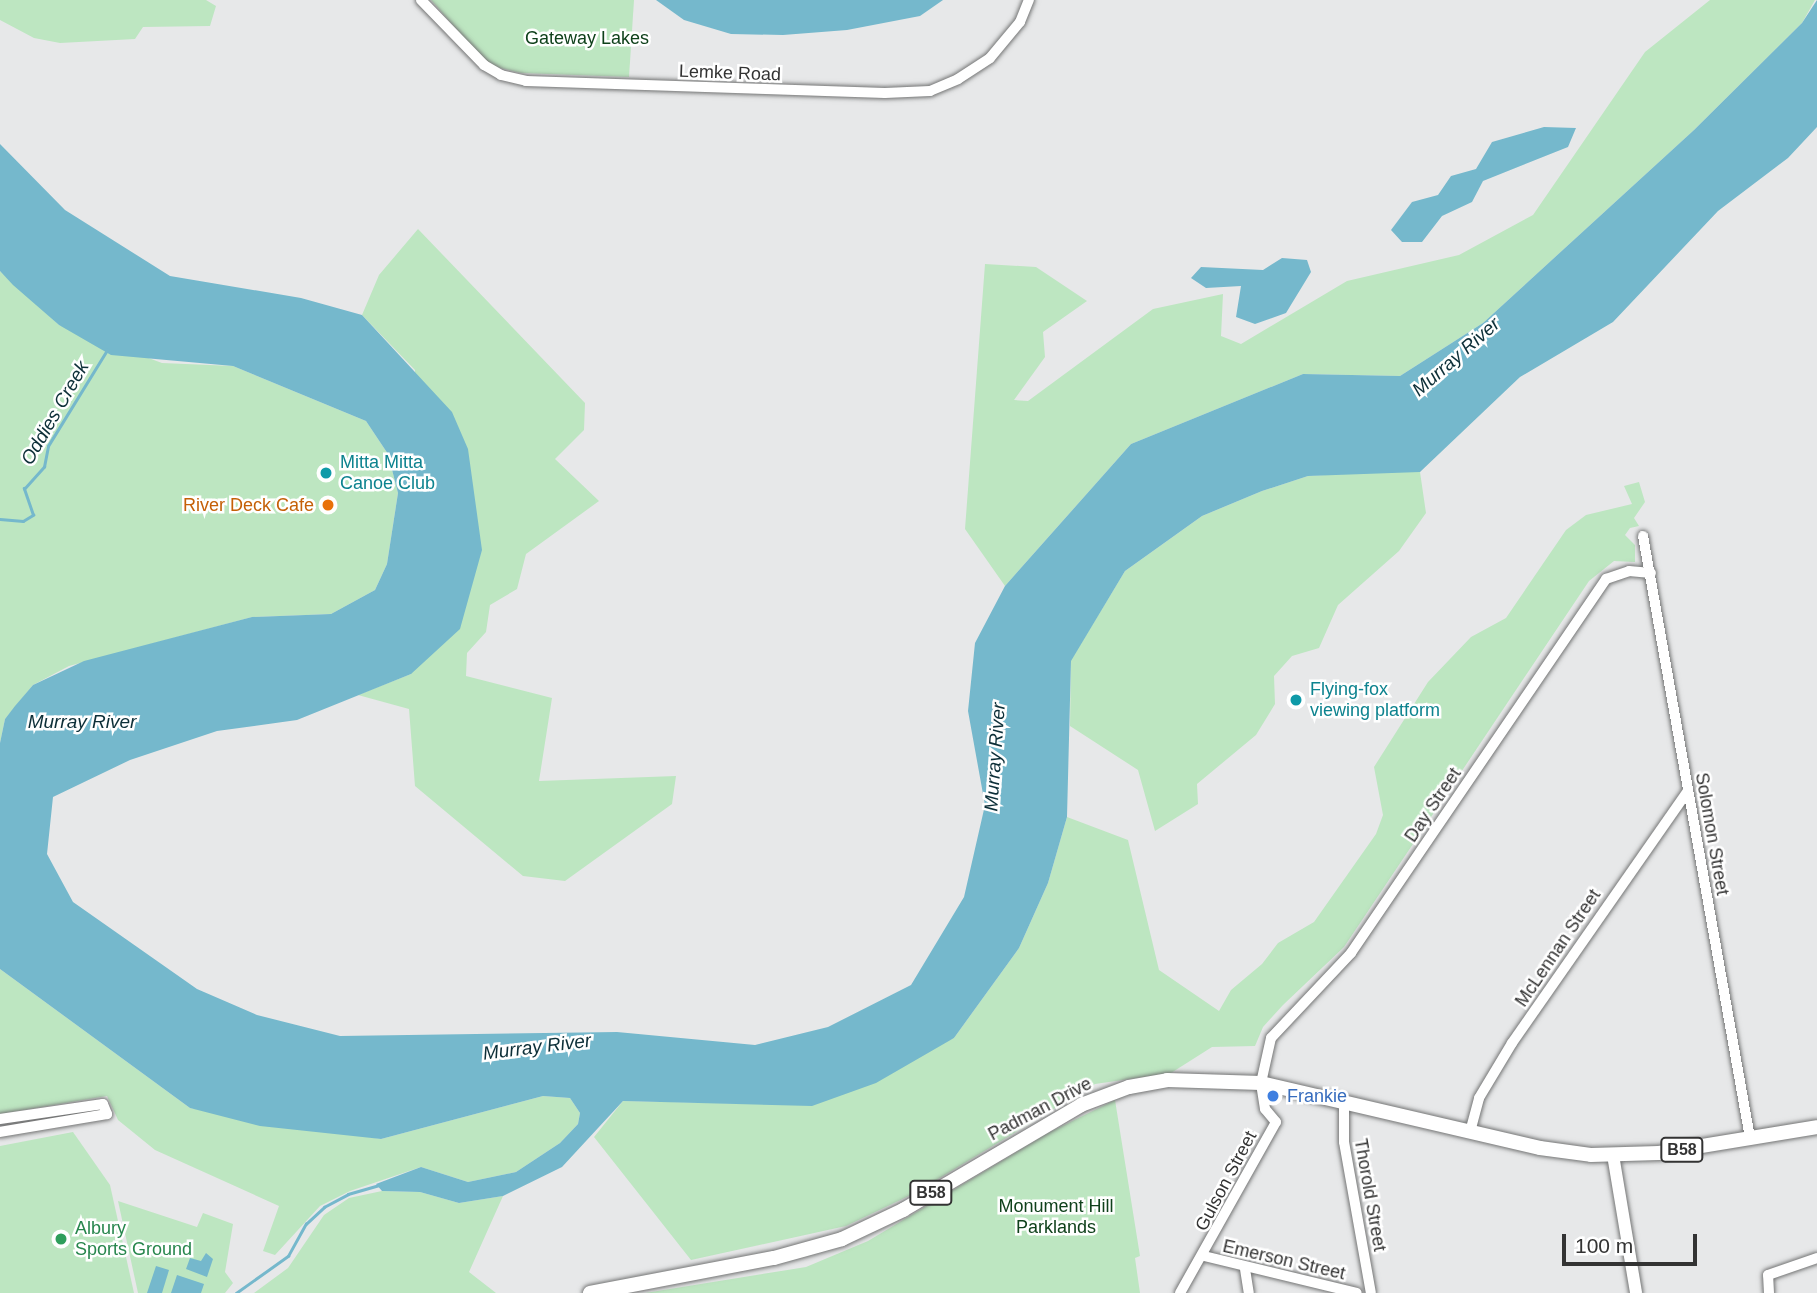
<!DOCTYPE html>
<style>
body{margin:0}
#map{position:relative;width:1817px;height:1293px;overflow:hidden;background:#e7e8e9;font-family:Helvetica,sans-serif}
div>[style]{position:absolute}
.green>*{inset:0;background:#bde6c1}
.water>*{inset:0;background:#75b8cc}
.stream>*{height:2.5px;margin:-1.25px;padding:0 1.25px;transform-origin:1.25px;border-radius:1.25px;background:#75b8cc}
.roads{filter:drop-shadow(0 0 2px #747575) drop-shadow(0 0 2px #747575)}
.street>*{height:10px;margin:-5px;padding:0 5px;transform-origin:5px;border-radius:5px;background:#fff}
.secondary>*{height:12px;margin:-6px;padding:0 6px;transform-origin:6px;border-radius:6px;background:#fff}
.primary>*{height:14px;margin:-7px;padding:0 7px;transform-origin:7px;border-radius:7px;background:#fff}
.dots>*{width:19px;height:19px;translate:-50% -50%;box-sizing:border-box;border:4px solid #fff;border-radius:50%}
span{translate:-50% -50%;white-space:nowrap;text-align:center;line-height:1.15;-webkit-text-stroke:5px #fff;paint-order:stroke}
.shield-label span{padding:2px 5px;background:#fff;border:2px solid;border-radius:5px;-webkit-text-stroke-width:0}
.shield-label{font-size:16px;color:#333;font-weight:700}
.park-label{font-size:18px;color:#0f411b}
.street-label{font-size:18px;color:#333}
.culture-label{font-size:18px;color:#0d838f}
.left{translate:0 -50%;text-align:left}
.food-label{font-size:18px;color:#c56008}
.right{translate:-100% -50%;text-align:right}
.shop-label{font-size:18px;color:#366cbe}
.leisure-label{font-size:18px;color:#27864d}
.water-label{font-size:19px;color:#0d2f38;font-style:italic}
.scale{position:absolute;left:1562px;top:1234px;width:135px;height:32px;box-sizing:border-box;border:4px solid #333;border-top:0;padding-left:9px;font-size:21px;line-height:24px;white-space:nowrap;color:#333;-webkit-text-stroke:5px #fff;paint-order:stroke}
</style>
<div id="map">
<div class="green">
<div style="clip-path:polygon(0 0,206px 0,216px 6px,210px 26px,143px 27px,135px 39px,60px 43px,34px 38px,0 20px)"></div>
<div style="clip-path:polygon(431px 0,634px 0,629px 77px,521px 73px,496px 67px,479px 55px)"></div>
<div style="clip-path:polygon(1710px 0,1815px 0,1802px 23px,1694px 130px,1483px 323px,1400px 376px,1303px 374px,1131px 444px,1005px 586px,965px 529px,985px 264px,1036px 267px,1087px 301px,1043px 332px,1045px 357px,1014px 400px,1028px 401px,1153px 309px,1223px 294px,1221px 336px,1241px 344px,1347px 281px,1459px 255px,1533px 215px,1645px 52px)"></div>
<div style="clip-path:polygon(418px 229px,585px 403px,584px 430px,555px 459px,599px 501px,526px 554px,517px 589px,490px 605px,486px 632px,467px 653px,466px 676px,552px 698px,539px 781px,676px 776px,672px 804px,565px 881px,523px 876px,415px 786px,409px 709px,358px 695px,411px 674px,415px 370px,362px 315px,379px 275px)"></div>
<div style="clip-path:polygon(0 271px,59px 325px,162px 363px,233px 366px,366px 421px,388px 454px,398px 493px,387px 564px,375px 590px,331px 614px,252px 617px,69px 666px,33px 685px,5px 719px,0 743px)"></div>
<div style="clip-path:polygon(1396px 471px,1420px 472px,1426px 513px,1399px 551px,1338px 605px,1319px 648px,1292px 656px,1274px 676px,1275px 704px,1256px 735px,1197px 784px,1198px 804px,1155px 831px,1138px 770px,1070px 726px,1071px 660px,1125px 571px,1202px 516px,1262px 491px,1308px 476px)"></div>
<div style="clip-path:polygon(1639px 482px,1645px 502px,1634px 518px,1639px 526px,1630px 528px,1625px 535px,1635px 545px,1635px 562px,1614px 561px,1589px 581px,1344px 947px,1283px 1005px,1263px 1027px,1255px 1046px,1212px 1047px,1171px 1073px,1095px 1084px,915px 1193px,846px 1226px,691px 1260px,594px 1137px,623px 1101px,812px 1105px,954px 1038px,1019px 948px,1048px 883px,1067px 817px,1128px 840px,1159px 970px,1219px 1011px,1231px 990px,1262px 964px,1278px 943px,1314px 922px,1376px 834px,1383px 815px,1374px 767px,1428px 682px,1471px 637px,1506px 618px,1566px 530px,1586px 515px,1632px 504px,1624px 486px)"></div>
<div style="clip-path:polygon(0 969px,190px 1108px,381px 1139px,543px 1096px,570px 1098px,580px 1113px,578px 1124px,560px 1143px,516px 1172px,468px 1182px,421px 1167px,350px 1191px,320px 1206px,275px 1255px,263px 1251px,279px 1206px,155px 1150px,118px 1120px,107px 1096px,0 1114px)"></div>
<div style="clip-path:polygon(1115px 1100px,1140px 1256px,1135px 1258px,1140px 1293px,645px 1293px,806px 1267px,868px 1241px,1050px 1132px)"></div>
<div style="clip-path:polygon(73px 1132px,110px 1185px,134px 1293px,0 1293px,0 1146px)"></div>
<div style="clip-path:polygon(382px 1191px,420px 1192px,459px 1203px,503px 1196px,469px 1272px,496px 1293px,254px 1293px,288px 1268px,324px 1215px,349px 1198px)"></div>
<div style="clip-path:polygon(118px 1201px,197px 1227px,203px 1213px,233px 1224px,225px 1272px,233px 1283px,225px 1293px,138px 1293px)"></div>
</div>
<div class="water">
<div style="clip-path:polygon(656px 0,943px 0,920px 16px,847px 30px,783px 35px,731px 34px,684px 20px)"></div>
<div style="clip-path:polygon(1817px 0,1817px 127px,1788px 158px,1718px 211px,1613px 322px,1520px 377px,1420px 472px,1308px 476px,1262px 491px,1202px 516px,1125px 571px,1071px 661px,1067px 817px,1048px 883px,1019px 948px,954px 1038px,876px 1083px,812px 1106px,623px 1101px,562px 1167px,503px 1196px,459px 1203px,420px 1192px,382px 1191px,376px 1184px,421px 1167px,468px 1182px,516px 1172px,560px 1143px,578px 1124px,580px 1113px,570px 1098px,543px 1096px,381px 1139px,260px 1126px,190px 1108px,0 969px,0 743px,5px 719px,15px 706px,33px 685px,84px 661px,252px 617px,331px 614px,375px 590px,387px 564px,398px 493px,388px 454px,366px 421px,233px 366px,111px 355px,59px 325px,13px 285px,0 271px,0 144px,65px 210px,170px 276px,301px 298px,362px 315px,452px 412px,468px 449px,482px 550px,460px 629px,411px 674px,297px 720px,217px 731px,130px 760px,53px 797px,47px 854px,73px 902px,197px 989px,257px 1015px,340px 1036px,617px 1032px,755px 1045px,828px 1027px,911px 985px,964px 897px,985px 805px,968px 711px,975px 643px,1005px 586px,1131px 444px,1303px 374px,1400px 376px,1483px 323px,1694px 130px,1802px 23px)"></div>
<div style="clip-path:polygon(1544px 127px,1576px 128px,1568px 147px,1483px 181px,1472px 202px,1442px 216px,1422px 242px,1402px 242px,1391px 230px,1412px 202px,1438px 195px,1451px 176px,1476px 169px,1492px 142px)"></div>
<div style="clip-path:polygon(1282px 258px,1307px 260px,1311px 272px,1286px 313px,1255px 324px,1236px 317px,1241px 286px,1206px 288px,1191px 278px,1201px 267px,1263px 270px)"></div>
<div style="clip-path:polygon(206px 1253px,213px 1259px,207px 1277px,186px 1269px,190px 1258px,201px 1261px)"></div>
<div style="clip-path:polygon(156px 1266px,169px 1270px,162px 1293px,147px 1293px)"></div>
<div style="clip-path:polygon(177px 1275px,204px 1284px,201px 1293px,171px 1293px)"></div>
</div>
<div class="stream">
<div style="left:0;top:519px;width:23px;rotate:5deg"></div>
<div style="left:23px;top:521px;width:12px;rotate:-31deg"></div>
<div style="left:33px;top:515px;width:28px;rotate:-109deg"></div>
<div style="left:24px;top:489px;width:30px;rotate:-48deg"></div>
<div style="left:44px;top:467px;width:21px;rotate:-79deg"></div>
<div style="left:48px;top:446px;width:113px;rotate:-58.4deg"></div>
<div style="left:236px;top:1293px;width:64px;rotate:-35.4deg"></div>
<div style="left:288px;top:1256px;width:37px;rotate:-61deg"></div>
<div style="left:306px;top:1224px;width:25px;rotate:-43deg"></div>
<div style="left:324px;top:1207px;width:27px;rotate:-28deg"></div>
<div style="left:348px;top:1194px;width:33px;rotate:-16deg"></div>
</div>
<div class="roads">
<div class="street">
<div style="left:421px;top:0;width:91px;rotate:45.9deg"></div>
<div style="left:484px;top:65px;width:20px;rotate:30deg"></div>
<div style="left:501px;top:75px;width:26px;rotate:13deg"></div>
<div style="left:526px;top:81px;width:359px;rotate:1.9deg"></div>
<div style="left:885px;top:93px;width:45px;rotate:-2.5deg"></div>
<div style="left:930px;top:91px;width:30px;rotate:-23deg"></div>
<div style="left:958px;top:79px;width:38px;rotate:-33deg"></div>
<div style="left:990px;top:58px;width:47px;rotate:-50.2deg"></div>
<div style="left:1020px;top:22px;width:24px;rotate:-68deg"></div>
<div style="left:1643px;top:536px;width:611px;rotate:79.92deg"></div>
<div style="left:1344px;top:1102px;width:40px;rotate:90deg"></div>
<div style="left:1344px;top:1142px;width:153px;rotate:79.9deg"></div>
<div style="left:0;top:1119px;width:104px;rotate:-8.3deg"></div>
<div style="left:103px;top:1104px;width:11px;rotate:68deg"></div>
<div style="left:107px;top:1114px;width:109px;rotate:170.5deg"></div>
<div style="left:1470px;top:1132px;width:35px;rotate:-75deg"></div>
<div style="left:1479px;top:1098px;width:64px;rotate:-59deg"></div>
<div style="left:1512px;top:1043px;width:307px;rotate:-55.1deg"></div>
<div style="left:1204px;top:1256px;width:157px;rotate:13.6deg"></div>
<div style="left:1245px;top:1269px;width:24px;rotate:81deg"></div>
<div style="left:1180px;top:1293px;width:196px;rotate:-60.7deg"></div>
<div style="left:1276px;top:1122px;width:17px;rotate:-130deg"></div>
<div style="left:1265px;top:1109px;width:26px;rotate:-99deg"></div>
<div style="left:1261px;top:1083px;width:46px;rotate:-77.5deg"></div>
<div style="left:1271px;top:1038px;width:117px;rotate:-46.7deg"></div>
<div style="left:1351px;top:953px;width:453px;rotate:-55.7deg"></div>
<div style="left:1606px;top:579px;width:24px;rotate:-19deg"></div>
<div style="left:1629px;top:571px;width:22px;rotate:5deg"></div>
<div style="left:1769px;top:1293px;width:18px;rotate:-93deg"></div>
<div style="left:1768px;top:1275px;width:52px;rotate:-19.1deg"></div>
</div>
<div class="secondary">
<div style="left:1613px;top:1155px;width:140px;rotate:80.5deg"></div>
</div>
<div class="primary">
<div style="left:590px;top:1293px;width:187px;rotate:-10.8deg"></div>
<div style="left:774px;top:1258px;width:71px;rotate:-15.6deg"></div>
<div style="left:842px;top:1239px;width:68px;rotate:-25.4deg"></div>
<div style="left:903px;top:1210px;width:207px;rotate:-30.5deg"></div>
<div style="left:1081px;top:1105px;width:51px;rotate:-20.6deg"></div>
<div style="left:1129px;top:1087px;width:39px;rotate:-10deg"></div>
<div style="left:1167px;top:1080px;width:94px;rotate:1.8deg"></div>
<div style="left:1261px;top:1083px;width:286px;rotate:13.1deg"></div>
<div style="left:1540px;top:1148px;width:51px;rotate:7.8deg"></div>
<div style="left:1591px;top:1155px;width:68px;rotate:-1.7deg"></div>
<div style="left:1659px;top:1153px;width:160px;rotate:-9.3deg"></div>
</div>
</div>
<div class="dots">
<div style="left:326px;top:473px;background:#0f9aa8"></div>
<div style="left:328px;top:505px;background:#e8710a"></div>
<div style="left:1296px;top:700px;background:#0f9aa8"></div>
<div style="left:1273px;top:1096px;background:#3f7fe0"></div>
<div style="left:61px;top:1239px;background:#2e9e5b"></div>
</div>
<div class="shield-label">
<span style="left:1682px;top:1150px">B58</span>
<span style="left:931px;top:1193px">B58</span>
</div>
<div class="park-label">
<span style="left:587px;top:38px">Gateway Lakes</span>
<span style="left:1056px;top:1217px">Monument Hill<br>Parklands</span>
</div>
<div class="street-label">
<span style="left:730px;top:73px;rotate:2deg">Lemke Road</span>
<span style="left:1433px;top:805px;rotate:-56deg">Day Street</span>
<span style="left:1712px;top:834px;rotate:80deg">Solomon Street</span>
<span style="left:1558px;top:948px;rotate:-56deg">McLennan Street</span>
<span style="left:1040px;top:1109px;rotate:-28deg">Padman Drive</span>
<span style="left:1226px;top:1181px;rotate:-62deg">Gulson Street</span>
<span style="left:1370px;top:1195px;rotate:80deg">Thorold Street</span>
<span style="left:1284px;top:1260px;rotate:13deg">Emerson Street</span>
</div>
<div class="culture-label">
<span class="left" style="left:340px;top:473px">Mitta Mitta<br>Canoe Club</span>
<span class="left" style="left:1310px;top:700px">Flying-fox<br>viewing platform</span>
</div>
<div class="food-label">
<span class="right" style="left:314px;top:505px">River Deck Cafe</span>
</div>
<div class="shop-label">
<span class="left" style="left:1287px;top:1096px">Frankie</span>
</div>
<div class="leisure-label">
<span class="left" style="left:75px;top:1239px">Albury<br>Sports Ground</span>
</div>
<div class="water-label">
<span style="left:1456px;top:357px;rotate:-41deg">Murray River</span>
<span style="left:55px;top:413px;rotate:-60deg">Oddies Creek</span>
<span style="left:82px;top:722px">Murray River</span>
<span style="left:995px;top:757px;rotate:-86deg">Murray River</span>
<span style="left:537px;top:1047px;rotate:-7deg">Murray River</span>
</div>
<div class="scale">100 m</div>
</div>
